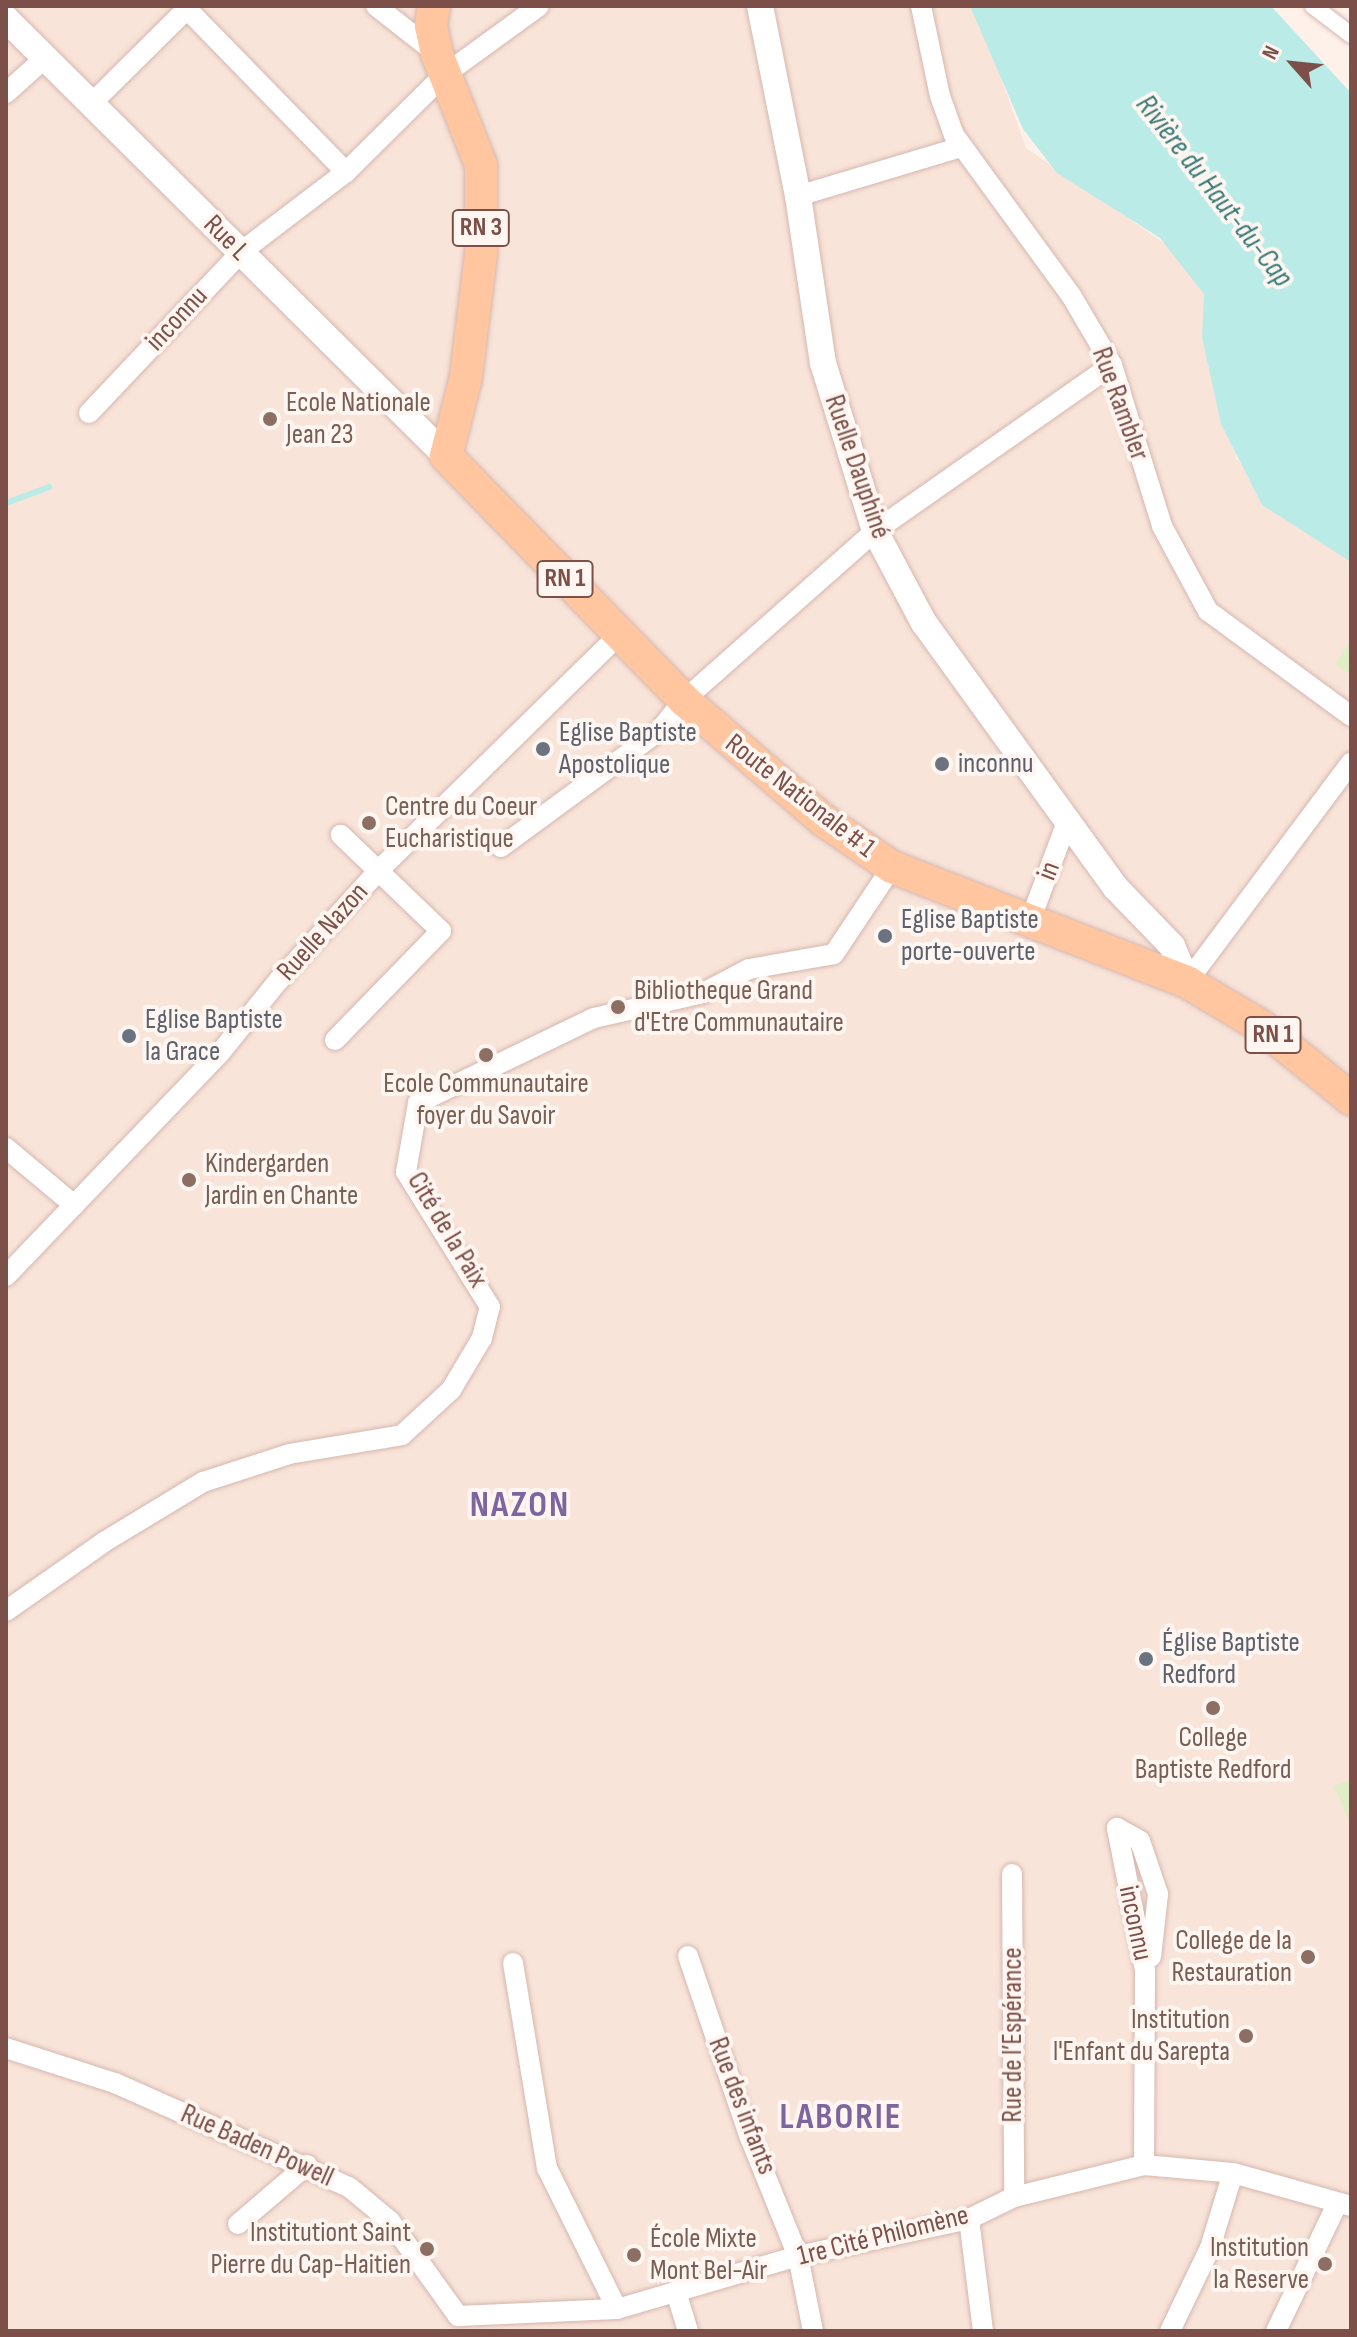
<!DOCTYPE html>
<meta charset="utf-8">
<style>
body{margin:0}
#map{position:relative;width:1357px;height:2337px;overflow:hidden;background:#fef1e9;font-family:"Sofia Sans Condensed",sans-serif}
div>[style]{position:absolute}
.residential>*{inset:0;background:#f9e4d9}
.green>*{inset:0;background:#dfeec5}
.water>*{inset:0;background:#baebe7}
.stream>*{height:6px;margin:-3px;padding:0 3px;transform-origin:3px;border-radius:3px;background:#baebe7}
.roads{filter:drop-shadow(0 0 2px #d5b7af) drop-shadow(0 0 2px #d5b7af)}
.pedestrian>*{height:16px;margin:-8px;padding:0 8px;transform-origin:8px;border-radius:8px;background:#fff}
.minor>*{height:20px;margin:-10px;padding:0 10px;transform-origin:10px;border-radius:10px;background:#fff}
.tertiary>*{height:26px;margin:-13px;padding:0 13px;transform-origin:13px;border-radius:13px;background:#fff}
.primary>*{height:32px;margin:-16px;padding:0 16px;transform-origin:16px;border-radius:16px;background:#ffc69f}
.dots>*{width:22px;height:22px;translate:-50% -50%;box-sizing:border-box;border:4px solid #fff6f1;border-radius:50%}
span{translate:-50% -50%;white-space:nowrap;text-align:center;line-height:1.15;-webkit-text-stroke:8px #fff6f1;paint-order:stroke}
.shield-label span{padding:2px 6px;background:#fff6f1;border:2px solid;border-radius:6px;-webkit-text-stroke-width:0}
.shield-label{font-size:26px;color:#7c5049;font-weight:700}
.street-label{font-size:28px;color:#7c5049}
.education-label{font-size:28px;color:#785e54}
.left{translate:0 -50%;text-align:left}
.right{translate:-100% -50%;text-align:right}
.worship-label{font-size:28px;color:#5b616d}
.water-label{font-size:30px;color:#387b77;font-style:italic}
.district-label{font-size:36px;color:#7f659f;font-weight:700;letter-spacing:2px}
.frame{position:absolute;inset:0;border:8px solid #7c5049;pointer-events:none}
.north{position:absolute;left:1253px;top:24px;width:80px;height:80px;-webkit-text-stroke:6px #fff6f1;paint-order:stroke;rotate:297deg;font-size:22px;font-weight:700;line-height:32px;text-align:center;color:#7c5049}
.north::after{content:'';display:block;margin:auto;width:28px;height:36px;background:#7c5049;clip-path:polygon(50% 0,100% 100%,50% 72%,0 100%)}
</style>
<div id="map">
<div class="residential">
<div style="clip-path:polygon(6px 6px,975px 6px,1026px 148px,1241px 296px,1236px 459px,1351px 536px,1351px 2331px,6px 2331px)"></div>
</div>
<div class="green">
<div style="clip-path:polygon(1351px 640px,1351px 675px,1335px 664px)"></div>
<div style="clip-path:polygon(1351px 1779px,1351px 1825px,1334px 1786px)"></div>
</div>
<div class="water">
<div style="clip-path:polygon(970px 6px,1271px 6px,1351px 93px,1351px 562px,1262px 505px,1221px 424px,1202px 337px,1204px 294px,1160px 238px,1057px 173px,1023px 129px)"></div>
</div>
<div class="stream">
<div style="left:6px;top:503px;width:46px;rotate:-20.4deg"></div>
</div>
<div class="roads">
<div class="pedestrian">
<div style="left:1313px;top:6px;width:48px;rotate:37.3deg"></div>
</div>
<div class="minor">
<div style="left:184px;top:6px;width:232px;rotate:45.7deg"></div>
<div style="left:376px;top:6px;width:76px;rotate:38.1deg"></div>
<div style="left:921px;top:6px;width:92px;rotate:78.1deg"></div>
<div style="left:940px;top:96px;width:41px;rotate:70.3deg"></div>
<div style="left:954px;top:135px;width:200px;rotate:53.9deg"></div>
<div style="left:1072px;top:297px;width:79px;rotate:59.5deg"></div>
<div style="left:1112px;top:365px;width:169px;rotate:72.7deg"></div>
<div style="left:1162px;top:526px;width:97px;rotate:61.6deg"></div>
<div style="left:1208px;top:611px;width:177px;rotate:36.3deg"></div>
<div style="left:6px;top:93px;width:52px;rotate:-41.9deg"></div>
<div style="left:91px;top:104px;width:139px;rotate:-44.7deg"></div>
<div style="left:798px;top:196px;width:170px;rotate:-16.7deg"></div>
<div style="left:89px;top:413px;width:221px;rotate:-46.6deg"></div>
<div style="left:241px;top:252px;width:132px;rotate:-37.3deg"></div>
<div style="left:346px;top:172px;width:138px;rotate:-44.7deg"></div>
<div style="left:444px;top:75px;width:117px;rotate:-36deg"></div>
<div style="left:501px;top:847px;width:196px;rotate:-36.3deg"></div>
<div style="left:659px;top:731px;width:40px;rotate:-51deg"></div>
<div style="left:684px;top:700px;width:255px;rotate:-41.5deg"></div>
<div style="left:875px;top:531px;width:289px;rotate:-35deg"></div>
<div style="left:1030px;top:921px;width:106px;rotate:-69.5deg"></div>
<div style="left:1187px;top:982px;width:274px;rotate:-53.2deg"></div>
<div style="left:335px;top:1040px;width:152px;rotate:-45.8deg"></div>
<div style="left:441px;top:931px;width:139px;rotate:-136.2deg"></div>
<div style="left:6px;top:1148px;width:89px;rotate:40deg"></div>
<div style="left:6px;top:1276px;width:309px;rotate:-46.2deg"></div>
<div style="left:220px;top:1053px;width:94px;rotate:-51.1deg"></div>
<div style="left:279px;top:980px;width:150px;rotate:-47.7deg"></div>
<div style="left:380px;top:869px;width:336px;rotate:-44.4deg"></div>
<div style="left:6px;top:1611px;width:120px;rotate:-35.1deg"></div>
<div style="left:104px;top:1542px;width:116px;rotate:-31.2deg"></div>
<div style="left:203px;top:1482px;width:90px;rotate:-18deg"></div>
<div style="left:289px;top:1454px;width:115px;rotate:-9.5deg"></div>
<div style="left:402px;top:1435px;width:67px;rotate:-42.6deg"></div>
<div style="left:451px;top:1390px;width:61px;rotate:-59.2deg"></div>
<div style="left:482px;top:1338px;width:32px;rotate:-76deg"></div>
<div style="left:490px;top:1307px;width:159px;rotate:-121.9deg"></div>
<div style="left:406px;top:1172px;width:70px;rotate:-80.1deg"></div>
<div style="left:418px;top:1103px;width:195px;rotate:-25.8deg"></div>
<div style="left:594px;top:1018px;width:112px;rotate:-12.9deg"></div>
<div style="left:703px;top:993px;width:52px;rotate:-27.6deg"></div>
<div style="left:749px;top:969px;width:86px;rotate:-10deg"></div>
<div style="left:834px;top:954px;width:105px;rotate:-56.3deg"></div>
<div style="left:1012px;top:1874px;width:323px;rotate:89.6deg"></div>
<div style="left:688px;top:1956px;width:189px;rotate:71.2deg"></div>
<div style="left:749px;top:2135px;width:131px;rotate:68deg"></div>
<div style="left:798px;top:2256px;width:76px;rotate:78.7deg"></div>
<div style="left:513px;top:1963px;width:208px;rotate:80.6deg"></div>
<div style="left:547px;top:2168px;width:157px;rotate:63.6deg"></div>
<div style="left:6px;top:2048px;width:114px;rotate:17.8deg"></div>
<div style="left:115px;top:2083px;width:256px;rotate:24deg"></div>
<div style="left:349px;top:2187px;width:53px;rotate:39.7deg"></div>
<div style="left:390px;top:2221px;width:117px;rotate:54.4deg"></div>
<div style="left:1144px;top:2165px;width:195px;rotate:-89.7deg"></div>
<div style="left:1145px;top:1970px;width:145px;rotate:-101.2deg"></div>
<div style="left:1117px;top:1828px;width:26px;rotate:29deg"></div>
<div style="left:1140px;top:1841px;width:56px;rotate:71.2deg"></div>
<div style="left:1158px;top:1894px;width:63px;rotate:96.3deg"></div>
<div style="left:969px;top:2219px;width:113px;rotate:82.9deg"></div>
<div style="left:238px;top:2224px;width:91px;rotate:-40.5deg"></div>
<div style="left:676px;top:2292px;width:41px;rotate:72.9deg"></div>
<div style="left:458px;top:2316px;width:159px;rotate:-2.5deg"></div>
<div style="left:617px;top:2309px;width:189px;rotate:-16.3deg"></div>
<div style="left:798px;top:2256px;width:175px;rotate:-12.2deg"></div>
<div style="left:969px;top:2219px;width:50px;rotate:-26.1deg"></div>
<div style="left:1014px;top:2197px;width:134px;rotate:-13.8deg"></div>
<div style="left:1144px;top:2165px;width:89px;rotate:5.1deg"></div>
<div style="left:1233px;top:2173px;width:123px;rotate:15.6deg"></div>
<div style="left:1170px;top:2331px;width:92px;rotate:-64.3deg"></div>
<div style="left:1210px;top:2248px;width:78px;rotate:-73deg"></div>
<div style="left:1276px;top:2331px;width:141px;rotate:-64.3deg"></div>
</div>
<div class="tertiary">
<div style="left:760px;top:6px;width:194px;rotate:78.7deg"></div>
<div style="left:798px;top:196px;width:169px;rotate:81.5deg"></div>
<div style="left:823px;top:363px;width:176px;rotate:72.8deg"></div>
<div style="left:875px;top:531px;width:104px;rotate:62deg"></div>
<div style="left:924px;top:623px;width:327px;rotate:54.1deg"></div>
<div style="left:1116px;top:888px;width:81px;rotate:46deg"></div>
<div style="left:1172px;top:946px;width:39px;rotate:67deg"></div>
<div style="left:6px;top:19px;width:620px;rotate:44.8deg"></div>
</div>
<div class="primary">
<div style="left:434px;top:6px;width:20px;rotate:99deg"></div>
<div style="left:431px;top:26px;width:29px;rotate:78deg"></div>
<div style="left:437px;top:54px;width:119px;rotate:68.4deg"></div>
<div style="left:481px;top:165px;width:89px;rotate:90deg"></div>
<div style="left:481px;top:254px;width:124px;rotate:97deg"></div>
<div style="left:466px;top:377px;width:81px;rotate:104.2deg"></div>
<div style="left:446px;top:456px;width:341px;rotate:45.7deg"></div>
<div style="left:684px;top:700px;width:184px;rotate:40.8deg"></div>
<div style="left:823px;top:820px;width:83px;rotate:34.3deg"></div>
<div style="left:892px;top:867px;width:317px;rotate:21.3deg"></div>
<div style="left:1187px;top:982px;width:86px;rotate:30.7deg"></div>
<div style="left:1261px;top:1026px;width:116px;rotate:39deg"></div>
</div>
</div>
<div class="dots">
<div style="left:270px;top:419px;background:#8d6e63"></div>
<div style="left:543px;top:749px;background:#6b7280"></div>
<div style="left:942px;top:764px;background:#6b7280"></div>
<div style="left:369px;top:823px;background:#8d6e63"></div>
<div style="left:885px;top:936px;background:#6b7280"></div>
<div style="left:618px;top:1007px;background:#8d6e63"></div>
<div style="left:129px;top:1036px;background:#6b7280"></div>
<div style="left:486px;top:1055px;background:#8d6e63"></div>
<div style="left:189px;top:1180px;background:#8d6e63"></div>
<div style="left:1146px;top:1659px;background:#6b7280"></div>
<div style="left:1213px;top:1708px;background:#8d6e63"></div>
<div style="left:1308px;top:1957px;background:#8d6e63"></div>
<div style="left:1246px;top:2036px;background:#8d6e63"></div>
<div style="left:427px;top:2249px;background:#8d6e63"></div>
<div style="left:634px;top:2255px;background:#8d6e63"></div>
<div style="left:1325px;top:2264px;background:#8d6e63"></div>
</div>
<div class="shield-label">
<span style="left:481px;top:228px">RN 3</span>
<span style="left:565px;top:579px">RN 1</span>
<span style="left:1273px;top:1035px">RN 1</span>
</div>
<div class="street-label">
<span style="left:226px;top:238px;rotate:45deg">Rue L</span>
<span style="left:177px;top:319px;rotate:-47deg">inconnu</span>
<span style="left:1120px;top:404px;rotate:70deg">Rue Rambler</span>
<span style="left:857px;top:467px;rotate:71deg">Ruelle Dauphiné</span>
<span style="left:800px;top:796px;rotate:38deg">Route Nationale # 1</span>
<span style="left:1049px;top:871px;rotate:-69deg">in</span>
<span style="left:323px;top:932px;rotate:-48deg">Ruelle Nazon</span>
<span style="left:447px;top:1230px;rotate:59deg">Cité de la Paix</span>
<span style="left:1135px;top:1923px;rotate:78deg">inconnu</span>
<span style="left:1013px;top:2035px;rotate:-90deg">Rue de l’Espérance</span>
<span style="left:742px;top:2106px;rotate:69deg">Rue des infants</span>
<span style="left:257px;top:2146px;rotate:24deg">Rue Baden Powell</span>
<span style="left:883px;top:2236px;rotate:-14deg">1re Cité Philomène</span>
</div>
<div class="education-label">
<span class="left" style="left:286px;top:419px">Ecole Nationale<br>Jean 23</span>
<span class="left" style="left:385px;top:823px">Centre du Coeur<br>Eucharistique</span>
<span class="left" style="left:634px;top:1007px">Bibliotheque Grand<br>d'Etre Communautaire</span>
<span style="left:486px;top:1100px">Ecole Communautaire<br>foyer du Savoir</span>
<span class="left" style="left:205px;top:1180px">Kindergarden<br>Jardin en Chante</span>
<span style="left:1213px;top:1754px">College<br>Baptiste Redford</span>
<span class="right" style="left:1292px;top:1957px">College de la<br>Restauration</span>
<span class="right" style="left:1230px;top:2036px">Institution<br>l'Enfant du Sarepta</span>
<span class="right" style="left:411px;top:2249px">Institutiont Saint<br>Pierre du Cap-Haitien</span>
<span class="left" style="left:650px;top:2255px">École Mixte<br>Mont Bel-Air</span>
<span class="right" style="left:1309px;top:2264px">Institution<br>la Reserve</span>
</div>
<div class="worship-label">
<span class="left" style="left:559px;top:749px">Eglise Baptiste<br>Apostolique</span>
<span class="left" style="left:958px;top:764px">inconnu</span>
<span class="left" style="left:901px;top:936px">Eglise Baptiste<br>porte-ouverte</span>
<span class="left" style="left:145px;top:1036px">Eglise Baptiste<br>la Grace</span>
<span class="left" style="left:1162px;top:1659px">Église Baptiste<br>Redford</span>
</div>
<div class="water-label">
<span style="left:1214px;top:191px;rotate:52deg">Rivière du Haut-du-Cap</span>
</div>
<div class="district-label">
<span style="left:520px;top:1506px">NAZON</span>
<span style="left:841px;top:2118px">LABORIE</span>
</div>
<div class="frame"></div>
<div class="north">N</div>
</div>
